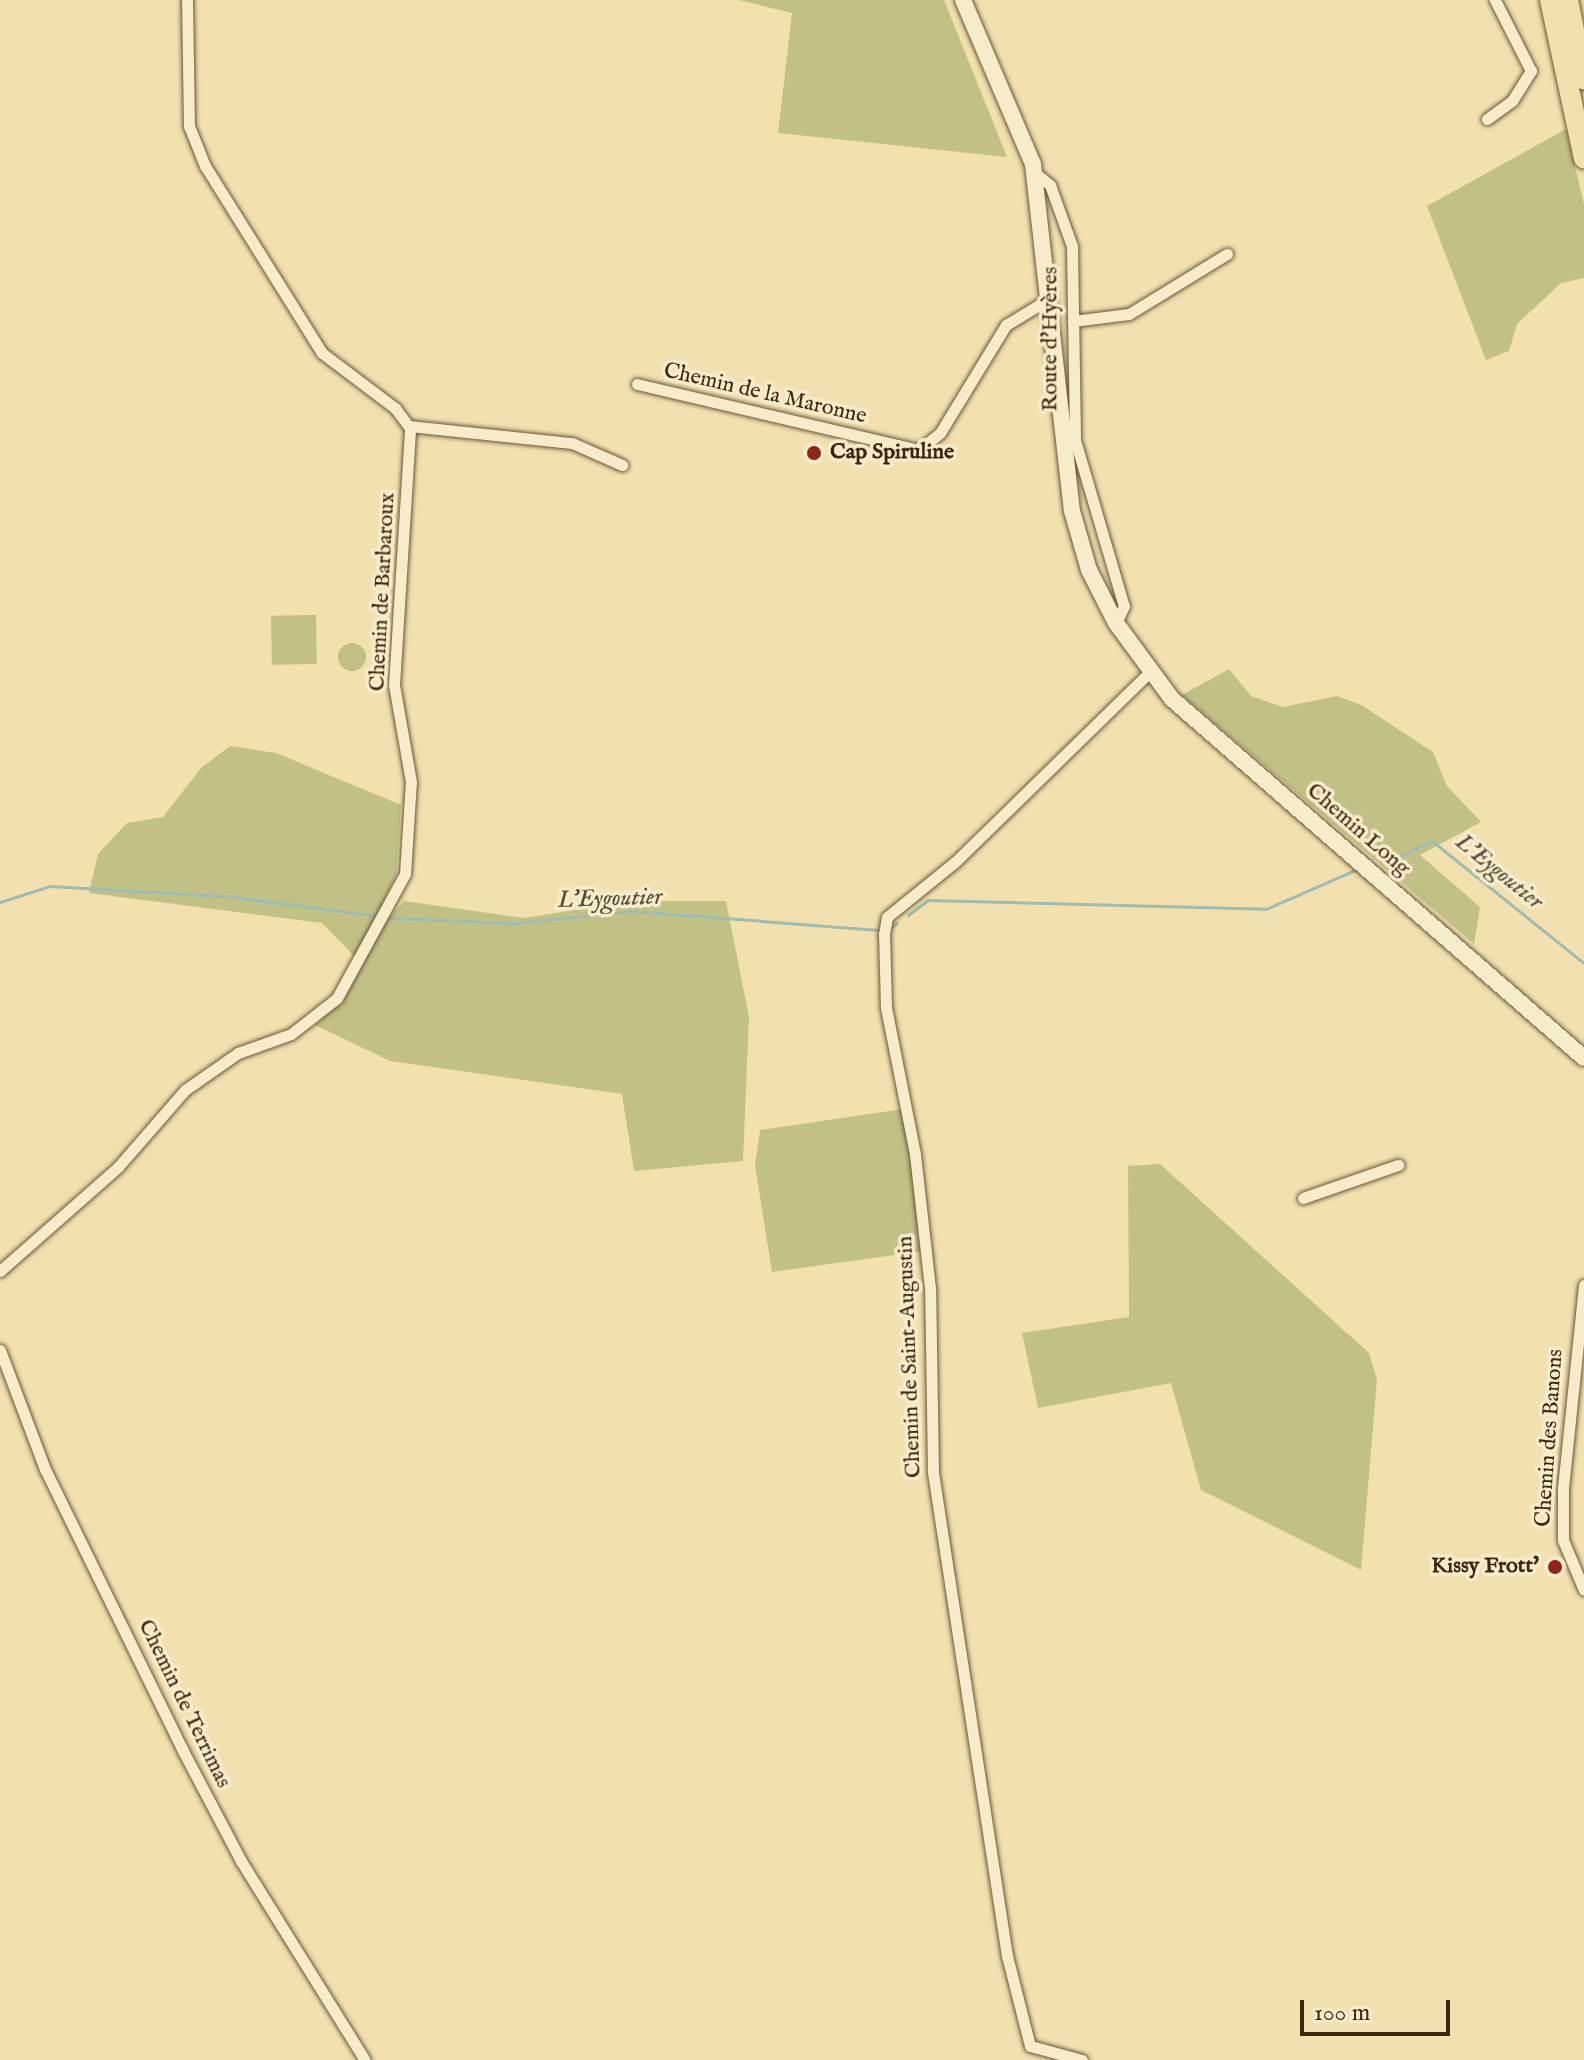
<!DOCTYPE html>
<meta charset="utf-8">
<style>
body{margin:0}
#map{position:relative;width:1584px;height:2060px;overflow:hidden;background:#f2e1ae;font-family:"IM FELL English",serif}
div>[style]{position:absolute}
.green>*{inset:0;background:#c2c185;transform-origin:0 0}
.round{border-radius:50%}
.stream>*{height:3px;margin:-1.5px;padding:0 1.5px;transform-origin:1.5px;border-radius:1.5px;background:#9dbcb2}
.roads{filter:drop-shadow(0 0 2px #6a563a) drop-shadow(0 0 2px #6a563a)}
.minor>*{height:11px;margin:-5.5px;padding:0 5.5px;transform-origin:5.5px;border-radius:5.5px;background:#f7ecca}
.secondary>*{height:16px;margin:-8px;padding:0 8px;transform-origin:8px;border-radius:8px;background:#f7ecca}
.motorway>*{height:20px;margin:-10px;padding:0 10px;transform-origin:10px;border-radius:10px;background:#f2e1ae}
.dots>*{width:22px;height:22px;translate:-50% -50%;box-sizing:border-box;border:4px solid #f7ecca;border-radius:50%}
span{translate:-50% -50%;white-space:nowrap;text-align:center;line-height:1.15;-webkit-text-stroke:7px #f7ecca;paint-order:stroke}
.street-label{font-size:22px;color:#3d2713}
.poi-label{font-size:22px;color:#3d2713;font-weight:700}
.left{translate:0 -50%;text-align:left}
.right{translate:-100% -50%;text-align:right}
.water-label{font-size:24px;color:#554c3b;font-style:italic}
.scale{position:absolute;left:1300px;top:2000px;width:150px;height:36px;box-sizing:border-box;border:4px solid #3d2713;border-top:0;padding-left:10px;font-size:24px;line-height:28px;white-space:nowrap;color:#3d2713;-webkit-text-stroke:6px #f7ecca;paint-order:stroke}
</style>
<div id="map">
<div class="green">
<div style="clip-path:polygon(739px 0,944px 0,1007px 157px,778px 133px,792px 13px)"></div>
<div style="clip-path:polygon(1566px 129px,1584px 204px,1584px 278px,1561px 283px,1517px 324px,1509px 351px,1486px 360px,1427px 206px)"></div>
<div style="left:316px;top:615px;width:49px;height:45px;rotate:89deg"></div>
<div class="round" style="left:338px;top:643px;width:28px;height:28px"></div>
<div style="clip-path:polygon(1229px 669px,1251px 696px,1283px 707px,1337px 696px,1363px 706px,1433px 752px,1447px 786px,1481px 822px,1420px 855px,1480px 907px,1474px 944px,1182px 695px)"></div>
<div style="clip-path:polygon(230px 746px,276px 753px,401px 805px,396px 875px,357px 959px,322px 923px,89px 893px,98px 854px,127px 823px,163px 817px,201px 768px)"></div>
<div style="clip-path:polygon(404px 901px,524px 918px,632px 901px,726px 901px,749px 1017px,743px 1161px,634px 1171px,622px 1094px,390px 1061px,315px 1025px,344px 997px,380px 927px)"></div>
<div style="clip-path:polygon(903px 1109px,923px 1251px,772px 1272px,755px 1166px,760px 1130px)"></div>
<div style="clip-path:polygon(1160px 1164px,1369px 1353px,1377px 1380px,1361px 1570px,1201px 1490px,1171px 1383px,1038px 1408px,1022px 1333px,1129px 1317px,1128px 1166px)"></div>
</div>
<div class="stream">
<div style="left:1385px;top:863px;width:52px;rotate:-25.1deg"></div>
<div style="left:1432px;top:841px;width:195px;rotate:38.8deg"></div>
<div style="left:0;top:902px;width:52px;rotate:-17.7deg"></div>
<div style="left:50px;top:886px;width:176px;rotate:3.3deg"></div>
<div style="left:226px;top:896px;width:152px;rotate:7.5deg"></div>
<div style="left:908px;top:915px;width:25px;rotate:-37deg"></div>
<div style="left:928px;top:900px;width:338px;rotate:1.5deg"></div>
<div style="left:1266px;top:909px;width:97px;rotate:-23.7deg"></div>
<div style="left:391px;top:918px;width:124px;rotate:2.3deg"></div>
<div style="left:515px;top:923px;width:118px;rotate:-5.9deg"></div>
<div style="left:632px;top:911px;width:247px;rotate:4.4deg"></div>
<div style="left:888px;top:930px;width:11px;rotate:-38deg"></div>
</div>
<div class="roads">
<div class="minor">
<div style="left:1487px;top:119px;width:31px;rotate:-36deg"></div>
<div style="left:1512px;top:101px;width:36px;rotate:-58deg"></div>
<div style="left:1531px;top:71px;width:80px;rotate:-116.9deg"></div>
<div style="left:1034px;top:172px;width:21px;rotate:39deg"></div>
<div style="left:1050px;top:185px;width:65px;rotate:70.2deg"></div>
<div style="left:1072px;top:246px;width:194px;rotate:89.1deg"></div>
<div style="left:1075px;top:440px;width:173px;rotate:73.6deg"></div>
<div style="left:1124px;top:606px;width:19px;rotate:115deg"></div>
<div style="left:1073px;top:321px;width:56px;rotate:-7.1deg"></div>
<div style="left:1129px;top:314px;width:115px;rotate:-31.5deg"></div>
<div style="left:637px;top:384px;width:290px;rotate:13.2deg"></div>
<div style="left:919px;top:450px;width:27px;rotate:-39deg"></div>
<div style="left:940px;top:433px;width:127px;rotate:-58.6deg"></div>
<div style="left:1006px;top:325px;width:48px;rotate:-31.4deg"></div>
<div style="left:409px;top:426px;width:164px;rotate:6deg"></div>
<div style="left:572px;top:443px;width:55px;rotate:23.7deg"></div>
<div style="left:1303px;top:1198px;width:101px;rotate:-19.2deg"></div>
<div style="left:0;top:1271px;width:157px;rotate:-41.4deg"></div>
<div style="left:118px;top:1167px;width:102px;rotate:-49deg"></div>
<div style="left:185px;top:1090px;width:65px;rotate:-34.9deg"></div>
<div style="left:238px;top:1053px;width:56px;rotate:-19.7deg"></div>
<div style="left:291px;top:1034px;width:58px;rotate:-38deg"></div>
<div style="left:337px;top:998px;width:141px;rotate:-61.3deg"></div>
<div style="left:405px;top:874px;width:92px;rotate:-86.3deg"></div>
<div style="left:411px;top:782px;width:98px;rotate:-99.9deg"></div>
<div style="left:394px;top:685px;width:257px;rotate:-86.4deg"></div>
<div style="left:410px;top:428px;width:25px;rotate:-127deg"></div>
<div style="left:395px;top:408px;width:91px;rotate:-143deg"></div>
<div style="left:322px;top:353px;width:221px;rotate:-122deg"></div>
<div style="left:205px;top:166px;width:43px;rotate:-111.8deg"></div>
<div style="left:189px;top:126px;width:126px;rotate:-90.9deg"></div>
<div style="left:1584px;top:1285px;width:203px;rotate:95.9deg"></div>
<div style="left:1563px;top:1487px;width:53px;rotate:90deg"></div>
<div style="left:1563px;top:1540px;width:54px;rotate:67.2deg"></div>
<div style="left:0;top:1350px;width:127px;rotate:69.3deg"></div>
<div style="left:45px;top:1469px;width:312px;rotate:63.9deg"></div>
<div style="left:182px;top:1749px;width:127px;rotate:62.2deg"></div>
<div style="left:241px;top:1861px;width:234px;rotate:58.1deg"></div>
<div style="left:1082px;top:2060px;width:54px;rotate:-164.9deg"></div>
<div style="left:1030px;top:2046px;width:93px;rotate:-104.3deg"></div>
<div style="left:1007px;top:1956px;width:491px;rotate:-98.7deg"></div>
<div style="left:933px;top:1471px;width:183px;rotate:-90.9deg"></div>
<div style="left:930px;top:1288px;width:135px;rotate:-96.4deg"></div>
<div style="left:915px;top:1154px;width:149px;rotate:-101.2deg"></div>
<div style="left:886px;top:1008px;width:74px;rotate:-91.5deg"></div>
<div style="left:884px;top:934px;width:17px;rotate:-80deg"></div>
<div style="left:887px;top:917px;width:87px;rotate:-39deg"></div>
<div style="left:955px;top:862px;width:271px;rotate:-44.3deg"></div>
</div>
<div class="secondary">
<div style="left:963px;top:0;width:178px;rotate:66.9deg"></div>
<div style="left:1033px;top:164px;width:349px;rotate:83.6deg"></div>
<div style="left:1072px;top:511px;width:61px;rotate:73.9deg"></div>
<div style="left:1089px;top:570px;width:59px;rotate:63deg"></div>
<div style="left:1116px;top:623px;width:94px;rotate:53.6deg"></div>
<div style="left:1172px;top:699px;width:546px;rotate:41.07deg"></div>
</div>
<div class="motorway">
<div style="left:1550px;top:0;width:162px;rotate:77.9deg"></div>
<div style="left:1568px;top:0;width:81px;rotate:78.6deg"></div>
</div>
</div>
<div class="dots">
<div style="left:814px;top:453px;background:#8f2418"></div>
<div style="left:1555px;top:1567px;background:#8f2418"></div>
</div>
<div class="street-label">
<span style="left:1051px;top:339px;rotate:-90deg">Route d'Hyères</span>
<span style="left:765px;top:394px;rotate:13deg">Chemin de la Maronne</span>
<span style="left:383px;top:592px;rotate:-87deg">Chemin de Barbaroux</span>
<span style="left:1358px;top:830px;rotate:41deg">Chemin Long</span>
<span style="left:910px;top:1357px;rotate:-92deg">Chemin de Saint-Augustin</span>
<span style="left:1550px;top:1438px;rotate:-86deg">Chemin des Banons</span>
<span style="left:184px;top:1704px;rotate:64deg">Chemin de Terrimas</span>
</div>
<div class="poi-label">
<span class="left" style="left:830px;top:453px">Cap Spiruline</span>
<span class="right" style="left:1539px;top:1567px">Kissy Frott'</span>
</div>
<div class="water-label">
<span style="left:1499px;top:872px;rotate:39deg">L'Eygoutier</span>
<span style="left:610px;top:899px;rotate:-2deg">L'Eygoutier</span>
</div>
<div class="scale">100 m</div>
</div>
